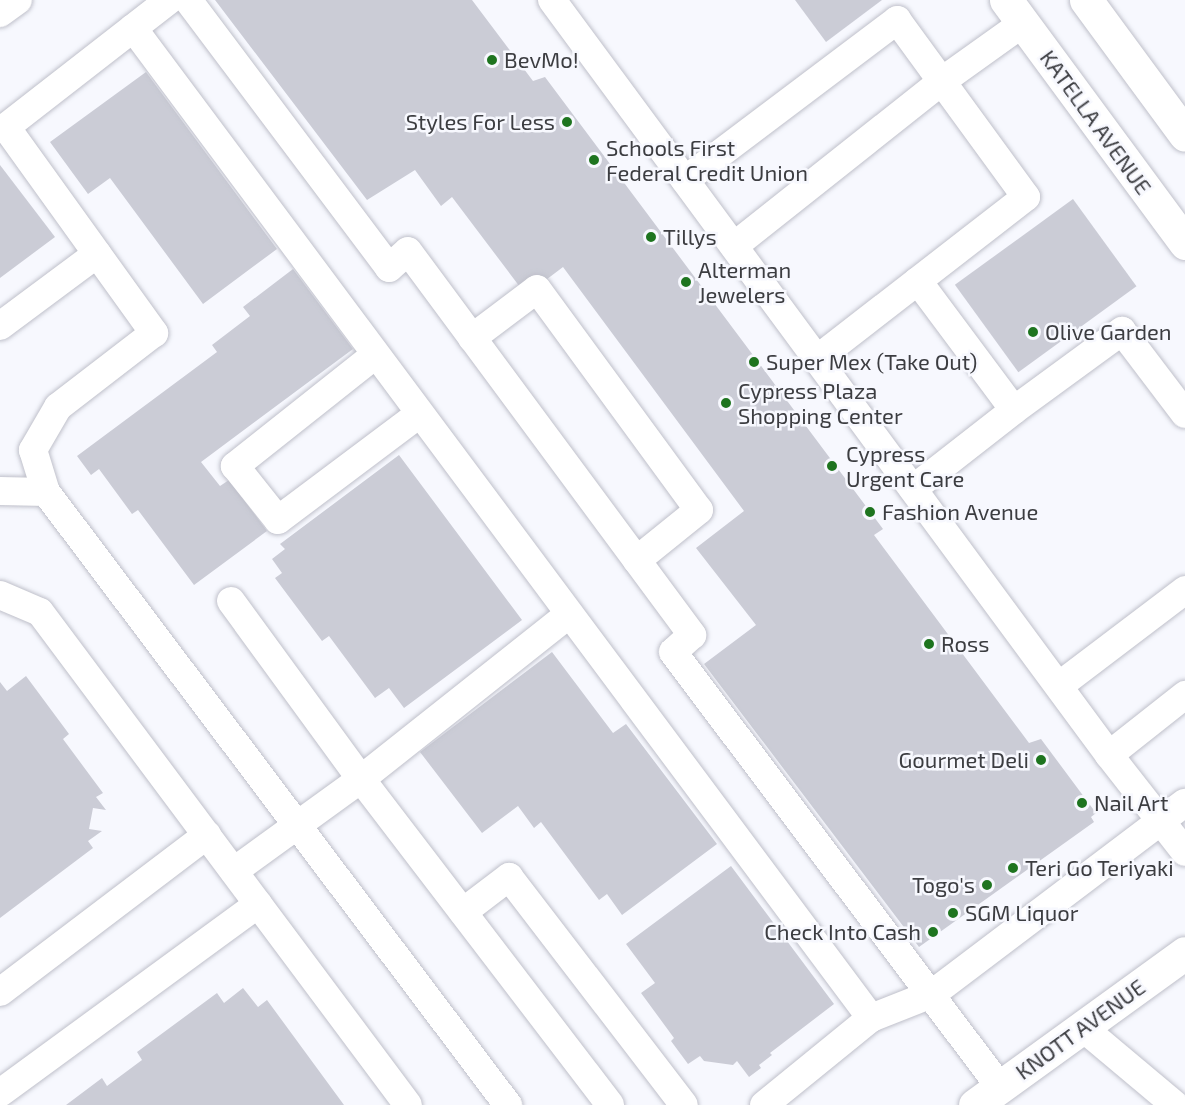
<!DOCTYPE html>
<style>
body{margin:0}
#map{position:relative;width:1185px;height:1105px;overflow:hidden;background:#f7f8fe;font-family:"Exo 2",sans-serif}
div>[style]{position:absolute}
.building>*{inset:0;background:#cbccd6;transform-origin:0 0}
.roads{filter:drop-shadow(0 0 2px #bfc0ca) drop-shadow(0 0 2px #bfc0ca)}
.minor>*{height:28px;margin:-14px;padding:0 14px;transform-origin:14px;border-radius:14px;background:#fff}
.major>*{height:33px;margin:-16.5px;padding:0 16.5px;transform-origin:16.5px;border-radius:16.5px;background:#fff}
.dots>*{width:16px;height:16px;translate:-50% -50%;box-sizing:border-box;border:3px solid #f7f8fe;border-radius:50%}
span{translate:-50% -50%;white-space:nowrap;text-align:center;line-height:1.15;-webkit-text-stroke:5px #f7f8fe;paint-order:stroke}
.poi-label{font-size:22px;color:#3c3d41}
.left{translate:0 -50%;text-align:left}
.right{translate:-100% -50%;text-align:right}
.street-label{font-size:22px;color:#3c3d41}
</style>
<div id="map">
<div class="building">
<div style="clip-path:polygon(215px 0,472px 0,533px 81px,545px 77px,883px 529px,874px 535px,1029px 743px,1041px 739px,1096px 813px,1091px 817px,1094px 822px,919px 947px,704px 664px,756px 625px,696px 548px,744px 511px,563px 267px,526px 295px,452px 197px,441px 206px,415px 170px,367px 200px)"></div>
<div style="clip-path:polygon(795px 0,882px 0,826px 42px)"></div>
<div style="clip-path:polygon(146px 72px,277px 249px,203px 304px,110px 178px,88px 194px,50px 142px)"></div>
<div style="clip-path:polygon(0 165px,55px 237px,0 278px)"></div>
<div style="left:1073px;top:199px;width:108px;height:146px;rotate:54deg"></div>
<div style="clip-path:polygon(293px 269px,353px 349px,201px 462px,220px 486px,229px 480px,267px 531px,194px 585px,138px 510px,132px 514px,99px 469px,91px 475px,77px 456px,217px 352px,212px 345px,250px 316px,243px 307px)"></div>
<div style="clip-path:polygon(399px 455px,522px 620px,404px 708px,389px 688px,375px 698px,329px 636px,322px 641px,275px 578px,282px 573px,272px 559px,285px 549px,280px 544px)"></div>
<div style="clip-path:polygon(552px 652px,613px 733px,626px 724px,717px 844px,622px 915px,607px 894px,599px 900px,541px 822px,534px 828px,518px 806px,482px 833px,420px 752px)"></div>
<div style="clip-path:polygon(26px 676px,69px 734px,63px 739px,103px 793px,96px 797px,106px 810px,93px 808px,89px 829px,102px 831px,88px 841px,93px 848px,0 918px,0 682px,7px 691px)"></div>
<div style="clip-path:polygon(731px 866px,834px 1004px,770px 1053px,772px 1055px,759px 1065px,761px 1068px,749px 1077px,737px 1061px,733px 1065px,704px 1061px,700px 1056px,688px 1064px,671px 1041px,674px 1038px,641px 993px,655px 983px,626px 944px)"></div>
<div style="clip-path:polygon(243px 988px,258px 1007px,267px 1000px,344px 1105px,66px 1105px,102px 1078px,107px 1086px,142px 1060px,137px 1052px,217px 993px,224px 1003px)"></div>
</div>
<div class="roads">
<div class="minor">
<div style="left:188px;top:0;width:335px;rotate:53.1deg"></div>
<div style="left:389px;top:268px;width:25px;rotate:-42deg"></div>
<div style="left:408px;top:251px;width:478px;rotate:53.5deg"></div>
<div style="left:692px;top:635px;width:25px;rotate:138deg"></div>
<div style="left:673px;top:652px;width:544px;rotate:53.07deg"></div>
<div style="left:552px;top:0;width:938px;rotate:53.58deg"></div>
<div style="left:1109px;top:755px;width:123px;rotate:51.9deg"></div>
<div style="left:0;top:13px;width:22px;rotate:-36deg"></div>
<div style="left:133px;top:28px;width:1235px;rotate:53.3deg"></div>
<div style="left:6px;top:127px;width:254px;rotate:54.3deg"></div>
<div style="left:154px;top:333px;width:121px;rotate:142.4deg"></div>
<div style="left:58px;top:407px;width:50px;rotate:120.2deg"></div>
<div style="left:33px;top:450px;width:44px;rotate:72.8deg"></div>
<div style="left:46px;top:492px;width:768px;rotate:53deg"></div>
<div style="left:0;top:129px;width:6px;rotate:-18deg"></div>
<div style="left:6px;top:127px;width:207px;rotate:-37.9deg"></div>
<div style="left:685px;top:180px;width:266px;rotate:-37deg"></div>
<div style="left:897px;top:20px;width:219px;rotate:53.9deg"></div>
<div style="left:1026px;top:197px;width:264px;rotate:142.2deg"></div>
<div style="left:734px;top:246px;width:265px;rotate:-38.4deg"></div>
<div style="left:942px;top:81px;width:100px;rotate:-35.6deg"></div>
<div style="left:0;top:326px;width:121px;rotate:-36.6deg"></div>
<div style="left:472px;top:338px;width:81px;rotate:-37deg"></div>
<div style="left:537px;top:289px;width:274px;rotate:53.8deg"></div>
<div style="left:699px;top:510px;width:80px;rotate:141.1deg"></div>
<div style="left:375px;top:355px;width:179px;rotate:141.6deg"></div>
<div style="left:235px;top:466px;width:69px;rotate:51.5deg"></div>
<div style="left:278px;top:520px;width:176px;rotate:-36.9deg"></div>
<div style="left:1014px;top:410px;width:134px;rotate:-36.2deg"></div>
<div style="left:1122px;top:331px;width:104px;rotate:52.8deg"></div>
<div style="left:913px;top:489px;width:128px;rotate:-38deg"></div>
<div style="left:1014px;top:410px;width:161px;rotate:-126.7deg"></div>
<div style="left:0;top:491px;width:46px;rotate:1.2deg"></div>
<div style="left:0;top:595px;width:43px;rotate:23deg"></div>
<div style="left:40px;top:612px;width:615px;rotate:53.26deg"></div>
<div style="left:231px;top:601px;width:220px;rotate:53.9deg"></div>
<div style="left:361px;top:779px;width:157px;rotate:144.1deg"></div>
<div style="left:568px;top:615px;width:264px;rotate:141.6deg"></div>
<div style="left:361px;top:779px;width:410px;rotate:52.6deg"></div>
<div style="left:1060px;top:685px;width:157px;rotate:-37.2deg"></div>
<div style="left:1109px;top:755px;width:97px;rotate:-38.3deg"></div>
<div style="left:463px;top:912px;width:58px;rotate:-37.3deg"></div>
<div style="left:509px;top:877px;width:287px;rotate:52.5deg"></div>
<div style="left:0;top:992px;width:260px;rotate:-37.2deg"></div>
<div style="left:1082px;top:1027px;width:121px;rotate:40deg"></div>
<div style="left:0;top:1093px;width:320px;rotate:-36.2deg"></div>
<div style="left:764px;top:1105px;width:138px;rotate:-39.1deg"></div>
<div style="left:871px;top:1018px;width:66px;rotate:-21.5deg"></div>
<div style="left:932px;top:994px;width:317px;rotate:-37.1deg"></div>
</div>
<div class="major">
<div style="left:1006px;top:0;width:302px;rotate:53.6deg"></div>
<div style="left:1086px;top:0;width:167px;rotate:53.7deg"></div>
<div style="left:975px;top:1105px;width:259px;rotate:-35.9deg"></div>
</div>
</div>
<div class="dots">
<div style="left:492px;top:60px;background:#1e741f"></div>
<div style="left:567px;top:122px;background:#1e741f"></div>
<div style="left:594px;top:160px;background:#1e741f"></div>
<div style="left:651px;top:237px;background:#1e741f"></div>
<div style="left:686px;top:282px;background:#1e741f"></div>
<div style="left:1033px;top:332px;background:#1e741f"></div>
<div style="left:754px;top:362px;background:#1e741f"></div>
<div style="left:726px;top:403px;background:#1e741f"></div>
<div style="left:832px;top:466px;background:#1e741f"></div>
<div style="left:870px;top:512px;background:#1e741f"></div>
<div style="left:929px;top:644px;background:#1e741f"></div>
<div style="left:1041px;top:760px;background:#1e741f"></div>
<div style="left:1082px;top:803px;background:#1e741f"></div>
<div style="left:1013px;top:868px;background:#1e741f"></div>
<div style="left:987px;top:885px;background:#1e741f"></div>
<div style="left:953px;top:913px;background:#1e741f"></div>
<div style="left:933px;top:932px;background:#1e741f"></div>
</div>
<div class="poi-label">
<span class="left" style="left:504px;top:60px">BevMo!</span>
<span class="right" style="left:555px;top:122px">Styles For Less</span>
<span class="left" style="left:606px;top:160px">Schools First<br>Federal Credit Union</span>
<span class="left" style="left:663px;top:237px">Tillys</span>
<span class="left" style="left:698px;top:282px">Alterman<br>Jewelers</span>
<span class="left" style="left:1045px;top:332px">Olive Garden</span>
<span class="left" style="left:766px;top:362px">Super Mex (Take Out)</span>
<span class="left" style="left:738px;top:403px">Cypress Plaza<br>Shopping Center</span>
<span class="left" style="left:846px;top:466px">Cypress<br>Urgent Care</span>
<span class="left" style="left:882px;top:512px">Fashion Avenue</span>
<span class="left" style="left:941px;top:644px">Ross</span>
<span class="right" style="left:1029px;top:760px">Gourmet Deli</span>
<span class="left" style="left:1094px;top:803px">Nail Art</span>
<span class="left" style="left:1025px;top:868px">Teri Go Teriyaki</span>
<span class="right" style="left:975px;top:885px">Togo's</span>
<span class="left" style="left:965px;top:913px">SGM Liquor</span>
<span class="right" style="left:921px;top:932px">Check Into Cash</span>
</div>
<div class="street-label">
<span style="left:1096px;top:122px;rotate:54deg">KATELLA AVENUE</span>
<span style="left:1080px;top:1029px;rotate:-36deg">KNOTT AVENUE</span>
</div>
</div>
